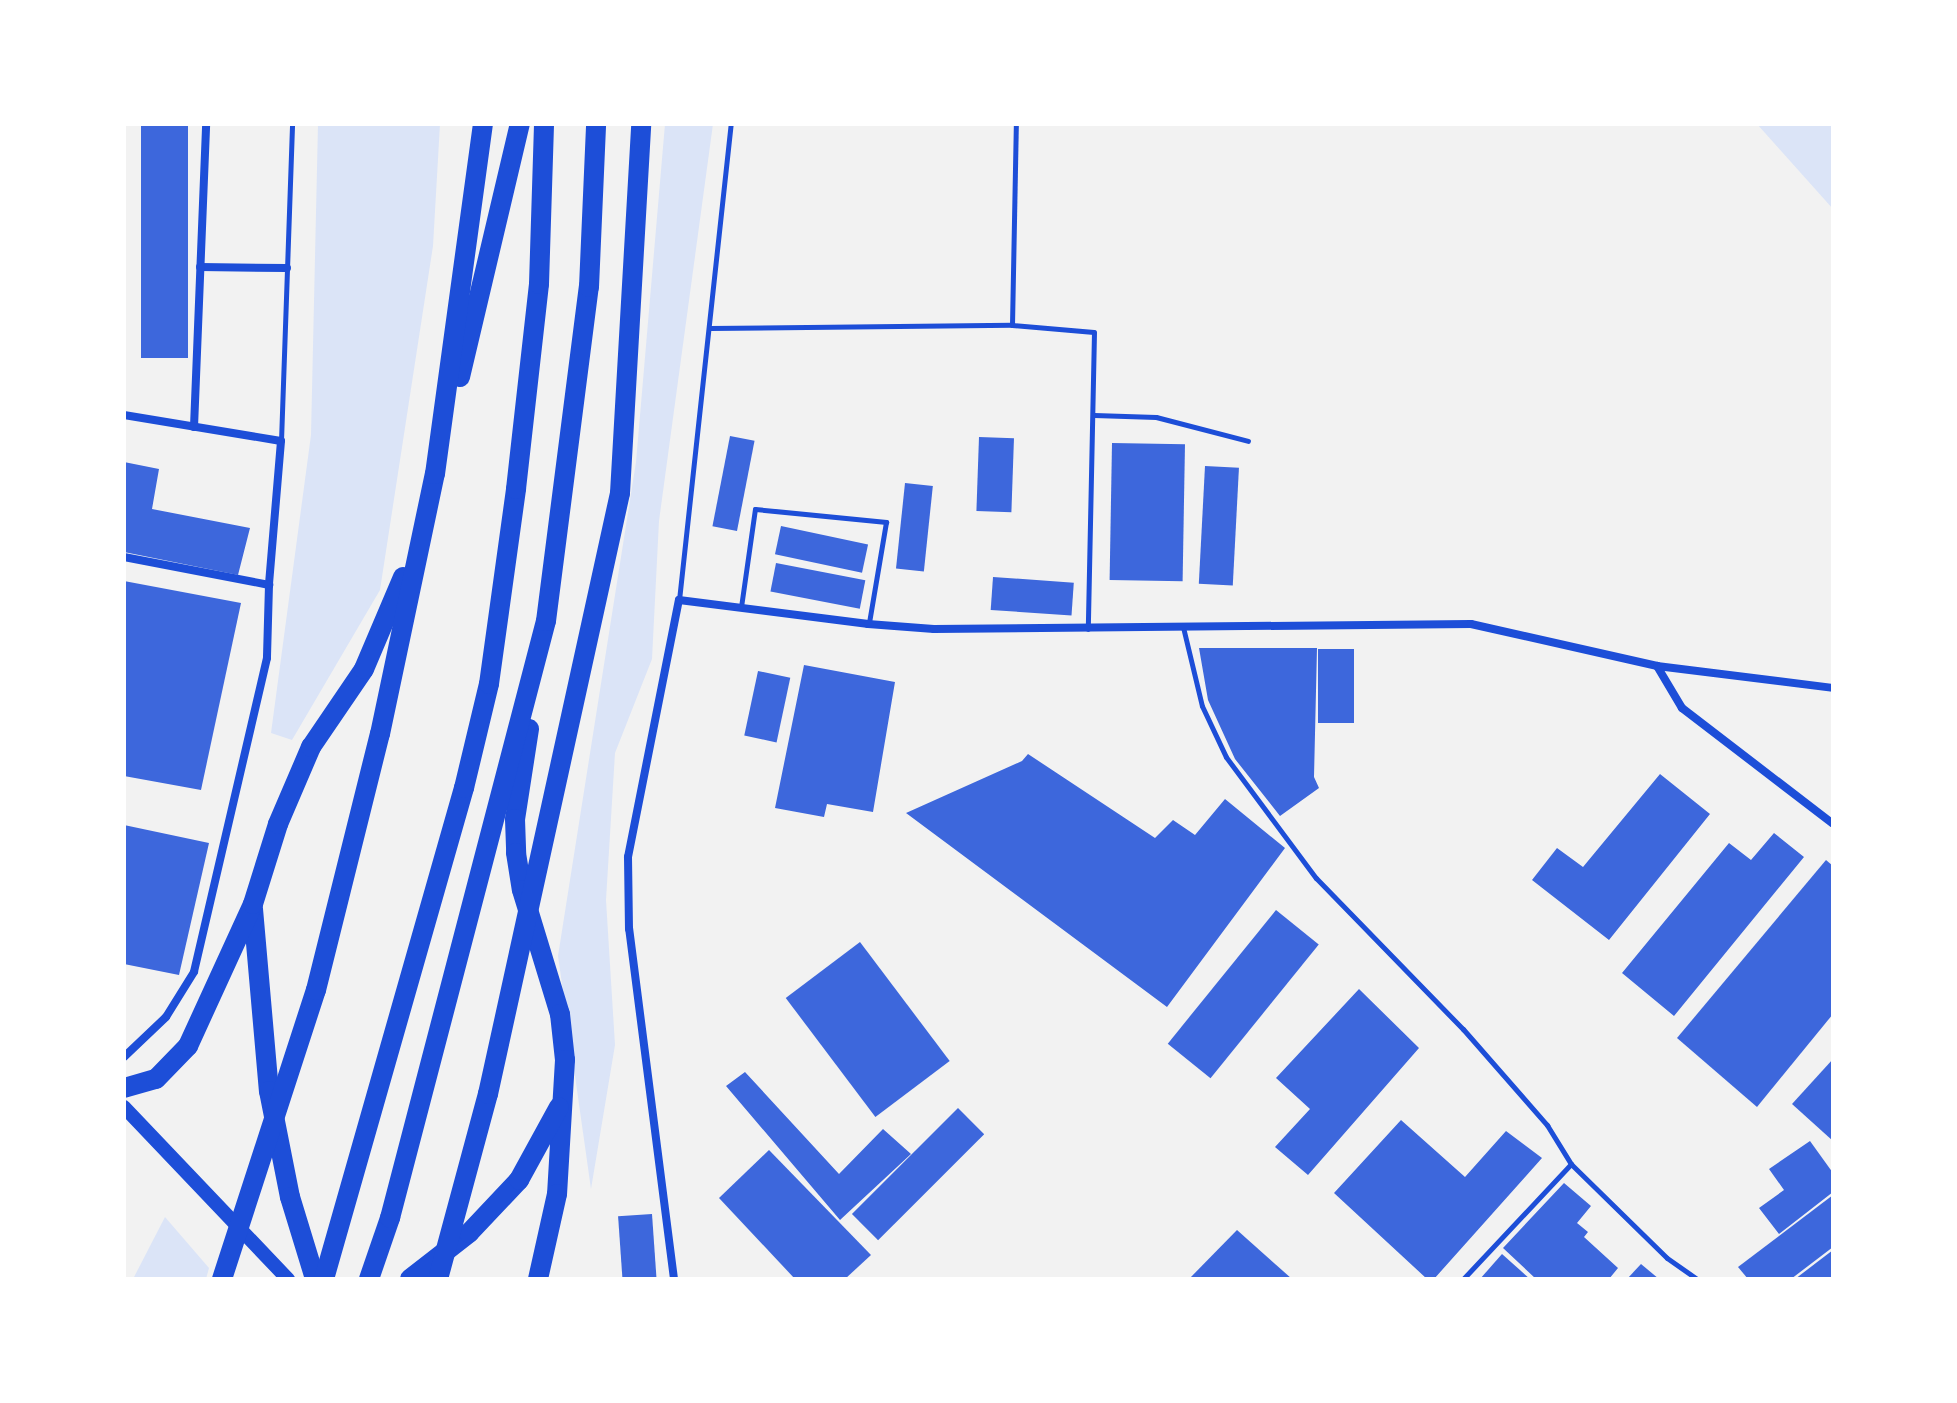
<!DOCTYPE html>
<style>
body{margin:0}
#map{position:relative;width:1957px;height:1403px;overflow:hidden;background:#f2f2f2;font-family:Mulish,sans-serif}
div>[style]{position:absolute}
.green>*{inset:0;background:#dbe4f7}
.building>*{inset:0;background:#3d67dc;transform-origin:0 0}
.service>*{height:5px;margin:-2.5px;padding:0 2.5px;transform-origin:2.5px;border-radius:2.5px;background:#1d4ed8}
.minor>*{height:8px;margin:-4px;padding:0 4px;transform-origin:4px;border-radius:4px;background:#1d4ed8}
.tertiary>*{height:14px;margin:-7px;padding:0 7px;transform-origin:7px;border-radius:7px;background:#1d4ed8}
.motorway>*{height:20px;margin:-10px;padding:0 10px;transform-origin:10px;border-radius:10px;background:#1d4ed8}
span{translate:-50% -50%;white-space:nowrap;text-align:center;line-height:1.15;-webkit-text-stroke:8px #fff;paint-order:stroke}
.frame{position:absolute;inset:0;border:126px solid #fff;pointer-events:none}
</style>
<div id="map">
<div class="green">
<div style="clip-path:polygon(318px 124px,440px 124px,433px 246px,380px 590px,292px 740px,271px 733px,311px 435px)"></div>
<div style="clip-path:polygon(665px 124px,713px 124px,659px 521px,652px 659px,615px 753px,606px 900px,615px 1045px,591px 1189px,558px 956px,636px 462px)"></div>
<div style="clip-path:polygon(1757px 124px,1833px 124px,1833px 209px)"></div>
<div style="clip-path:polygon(165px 1217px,209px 1268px,206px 1279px,133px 1279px)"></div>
</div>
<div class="building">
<div style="left:141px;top:124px;width:47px;height:234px"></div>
<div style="left:730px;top:436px;width:25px;height:92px;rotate:11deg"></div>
<div style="left:979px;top:437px;width:35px;height:74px;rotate:2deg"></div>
<div style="left:1112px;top:443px;width:73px;height:137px;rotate:1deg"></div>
<div style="clip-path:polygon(124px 462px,159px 469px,152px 509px,250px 528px,238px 575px,124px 552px)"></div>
<div style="left:1205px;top:466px;width:34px;height:118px;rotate:3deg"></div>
<div style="left:905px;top:483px;width:28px;height:86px;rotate:6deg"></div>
<div style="left:781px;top:526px;width:89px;height:29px;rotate:12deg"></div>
<div style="left:776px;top:563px;width:91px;height:29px;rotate:11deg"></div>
<div style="left:993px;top:577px;width:81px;height:33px;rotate:4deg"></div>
<div style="clip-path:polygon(124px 581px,241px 603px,201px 790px,124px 776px)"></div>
<div style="clip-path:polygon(1199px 648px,1317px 648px,1314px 777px,1319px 788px,1280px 816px,1235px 759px,1208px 700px)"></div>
<div style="left:1318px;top:649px;width:36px;height:74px"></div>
<div style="clip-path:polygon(804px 665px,895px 682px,873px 812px,827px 804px,824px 817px,775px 808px)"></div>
<div style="left:758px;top:671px;width:33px;height:66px;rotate:12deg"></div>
<div style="clip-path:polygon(1028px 754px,1155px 838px,1173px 820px,1195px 835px,1225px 799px,1285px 848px,1167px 1007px,906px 813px,1022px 761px)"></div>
<div style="clip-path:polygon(1660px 774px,1710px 814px,1609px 940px,1532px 880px,1557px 848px,1583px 867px)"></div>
<div style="clip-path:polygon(124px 825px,209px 843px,179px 975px,124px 964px)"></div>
<div style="clip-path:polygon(1774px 833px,1804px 857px,1674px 1016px,1622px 973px,1729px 843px,1751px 860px)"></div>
<div style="clip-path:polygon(1826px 860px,1833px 866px,1833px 1014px,1757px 1107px,1677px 1038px)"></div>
<div style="left:1276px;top:910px;width:55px;height:172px;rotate:39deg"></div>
<div style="left:860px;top:942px;width:149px;height:93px;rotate:53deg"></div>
<div style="clip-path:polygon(1359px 989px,1419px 1048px,1308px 1175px,1275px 1147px,1310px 1109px,1276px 1078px)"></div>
<div style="clip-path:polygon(1833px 1059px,1833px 1141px,1792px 1104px)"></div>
<div style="clip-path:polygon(745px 1072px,839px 1174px,883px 1129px,911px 1154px,840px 1220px,726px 1086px)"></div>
<div style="left:958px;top:1108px;width:37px;height:150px;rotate:45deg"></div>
<div style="clip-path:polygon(1401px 1120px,1465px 1177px,1506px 1131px,1542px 1158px,1434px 1279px,1427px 1279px,1334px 1193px)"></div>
<div style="clip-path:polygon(1810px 1141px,1833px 1173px,1833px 1192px,1779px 1234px,1759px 1208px,1784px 1190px,1769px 1169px)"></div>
<div style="clip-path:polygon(769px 1150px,871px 1255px,845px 1279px,795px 1279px,719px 1198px)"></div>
<div style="clip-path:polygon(1564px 1183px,1591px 1206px,1577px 1223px,1588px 1232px,1584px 1237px,1618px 1268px,1609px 1279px,1536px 1279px,1503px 1248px)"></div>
<div style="clip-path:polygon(1833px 1195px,1833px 1247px,1791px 1279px,1748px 1279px,1738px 1267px)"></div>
<div style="left:652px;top:1214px;width:65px;height:34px;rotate:86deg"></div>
<div style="clip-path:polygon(1237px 1230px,1292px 1279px,1189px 1279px)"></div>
<div style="clip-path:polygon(1833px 1250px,1833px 1279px,1795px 1279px)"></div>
<div style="clip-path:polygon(1502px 1254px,1530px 1279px,1480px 1279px)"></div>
<div style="clip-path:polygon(1641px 1264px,1659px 1279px,1627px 1279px)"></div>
</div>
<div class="service">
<div style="left:1012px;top:325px;width:201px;rotate:-88.9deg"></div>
<div style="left:710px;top:328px;width:302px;rotate:-0.6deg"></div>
<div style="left:1012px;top:325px;width:82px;rotate:4.9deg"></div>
<div style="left:1094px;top:332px;width:297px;rotate:91.2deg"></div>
<div style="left:1094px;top:415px;width:62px;rotate:1.8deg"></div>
<div style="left:1156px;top:417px;width:95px;rotate:14.6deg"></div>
<div style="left:281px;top:441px;width:317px;rotate:-88deg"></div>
<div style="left:679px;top:600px;width:479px;rotate:-83.8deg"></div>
<div style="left:741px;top:607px;width:99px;rotate:-81.9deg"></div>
<div style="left:755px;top:509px;width:132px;rotate:5.7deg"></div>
<div style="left:886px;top:522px;width:102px;rotate:99.6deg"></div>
<div style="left:1183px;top:627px;width:81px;rotate:76.5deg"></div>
<div style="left:1202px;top:706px;width:56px;rotate:64.8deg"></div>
<div style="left:1226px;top:757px;width:151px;rotate:53.4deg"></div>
<div style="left:1316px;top:878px;width:211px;rotate:45.8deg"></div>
<div style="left:1463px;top:1029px;width:128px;rotate:48.8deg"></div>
<div style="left:1547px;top:1125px;width:46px;rotate:58.4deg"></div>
<div style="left:1571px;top:1164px;width:134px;rotate:44.4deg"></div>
<div style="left:1667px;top:1258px;width:37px;rotate:35deg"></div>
<div style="left:1463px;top:1279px;width:158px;rotate:-46.8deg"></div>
</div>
<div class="minor">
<div style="left:200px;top:267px;width:87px;rotate:0.7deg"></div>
<div style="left:124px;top:415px;width:159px;rotate:9.4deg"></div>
<div style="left:281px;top:441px;width:144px;rotate:94.8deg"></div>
<div style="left:269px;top:585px;width:73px;rotate:91.6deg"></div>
<div style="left:267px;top:658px;width:322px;rotate:103.1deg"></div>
<div style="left:194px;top:972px;width:53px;rotate:121.9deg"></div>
<div style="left:166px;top:1017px;width:58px;rotate:136.4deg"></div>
<div style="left:194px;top:427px;width:303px;rotate:-87.7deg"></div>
<div style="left:124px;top:557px;width:148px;rotate:10.9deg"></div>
<div style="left:1657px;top:666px;width:49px;rotate:59.2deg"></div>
<div style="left:1682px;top:708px;width:190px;rotate:37.5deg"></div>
<div style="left:674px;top:1279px;width:353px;rotate:-97.3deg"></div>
<div style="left:629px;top:929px;width:72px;rotate:-90.8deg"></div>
<div style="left:628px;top:857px;width:262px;rotate:-78.8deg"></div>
<div style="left:679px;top:600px;width:191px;rotate:7.2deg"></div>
<div style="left:868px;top:624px;width:66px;rotate:4.3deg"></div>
<div style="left:934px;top:629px;width:537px;rotate:-0.53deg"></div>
<div style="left:1471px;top:624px;width:191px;rotate:12.7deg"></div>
<div style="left:1657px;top:666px;width:177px;rotate:7.1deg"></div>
</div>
<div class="tertiary">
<div style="left:124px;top:1107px;width:238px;rotate:46.4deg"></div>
</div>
<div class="motorway">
<div style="left:460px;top:377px;width:260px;rotate:-76.7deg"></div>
<div style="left:529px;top:729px;width:91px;rotate:98.8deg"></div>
<div style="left:515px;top:819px;width:34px;rotate:88deg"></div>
<div style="left:516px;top:853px;width:37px;rotate:81deg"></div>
<div style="left:522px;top:890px;width:130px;rotate:73deg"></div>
<div style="left:560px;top:1014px;width:46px;rotate:83.8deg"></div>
<div style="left:565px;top:1060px;width:134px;rotate:93.4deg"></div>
<div style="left:557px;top:1194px;width:87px;rotate:102.6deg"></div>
<div style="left:253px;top:909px;width:183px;rotate:85deg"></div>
<div style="left:269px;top:1091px;width:108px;rotate:78.8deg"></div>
<div style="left:290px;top:1197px;width:86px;rotate:73deg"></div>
<div style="left:124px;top:1088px;width:33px;rotate:-16deg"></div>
<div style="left:156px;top:1079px;width:46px;rotate:-45.9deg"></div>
<div style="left:188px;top:1046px;width:156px;rotate:-65.4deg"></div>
<div style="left:253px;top:904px;width:84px;rotate:-72.6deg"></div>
<div style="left:278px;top:824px;width:84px;rotate:-66.8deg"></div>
<div style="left:311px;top:747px;width:94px;rotate:-55.8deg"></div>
<div style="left:364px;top:669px;width:100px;rotate:-67deg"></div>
<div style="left:222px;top:1279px;width:304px;rotate:-72deg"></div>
<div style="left:316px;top:990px;width:264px;rotate:-76deg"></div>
<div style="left:380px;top:734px;width:266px;rotate:-78.1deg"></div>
<div style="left:435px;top:474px;width:353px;rotate:-82.2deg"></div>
<div style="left:324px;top:1279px;width:511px;rotate:-74.09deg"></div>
<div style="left:464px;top:788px;width:107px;rotate:-76.5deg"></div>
<div style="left:489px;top:684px;width:197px;rotate:-82.1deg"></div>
<div style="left:516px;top:489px;width:206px;rotate:-83.6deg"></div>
<div style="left:539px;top:284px;width:160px;rotate:-88.2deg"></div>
<div style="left:369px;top:1279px;width:65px;rotate:-71deg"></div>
<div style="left:390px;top:1218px;width:617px;rotate:-75.36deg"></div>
<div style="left:546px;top:621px;width:337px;rotate:-82.7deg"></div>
<div style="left:589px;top:287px;width:163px;rotate:-87.5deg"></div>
<div style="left:410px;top:1279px;width:75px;rotate:-37.9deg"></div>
<div style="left:469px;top:1233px;width:73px;rotate:-46.7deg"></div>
<div style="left:519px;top:1180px;width:83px;rotate:-61.3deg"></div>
<div style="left:438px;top:1279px;width:192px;rotate:-74.9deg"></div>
<div style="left:488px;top:1094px;width:615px;rotate:-77.61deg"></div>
<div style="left:620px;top:493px;width:370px;rotate:-86.7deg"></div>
</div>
<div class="frame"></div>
</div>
